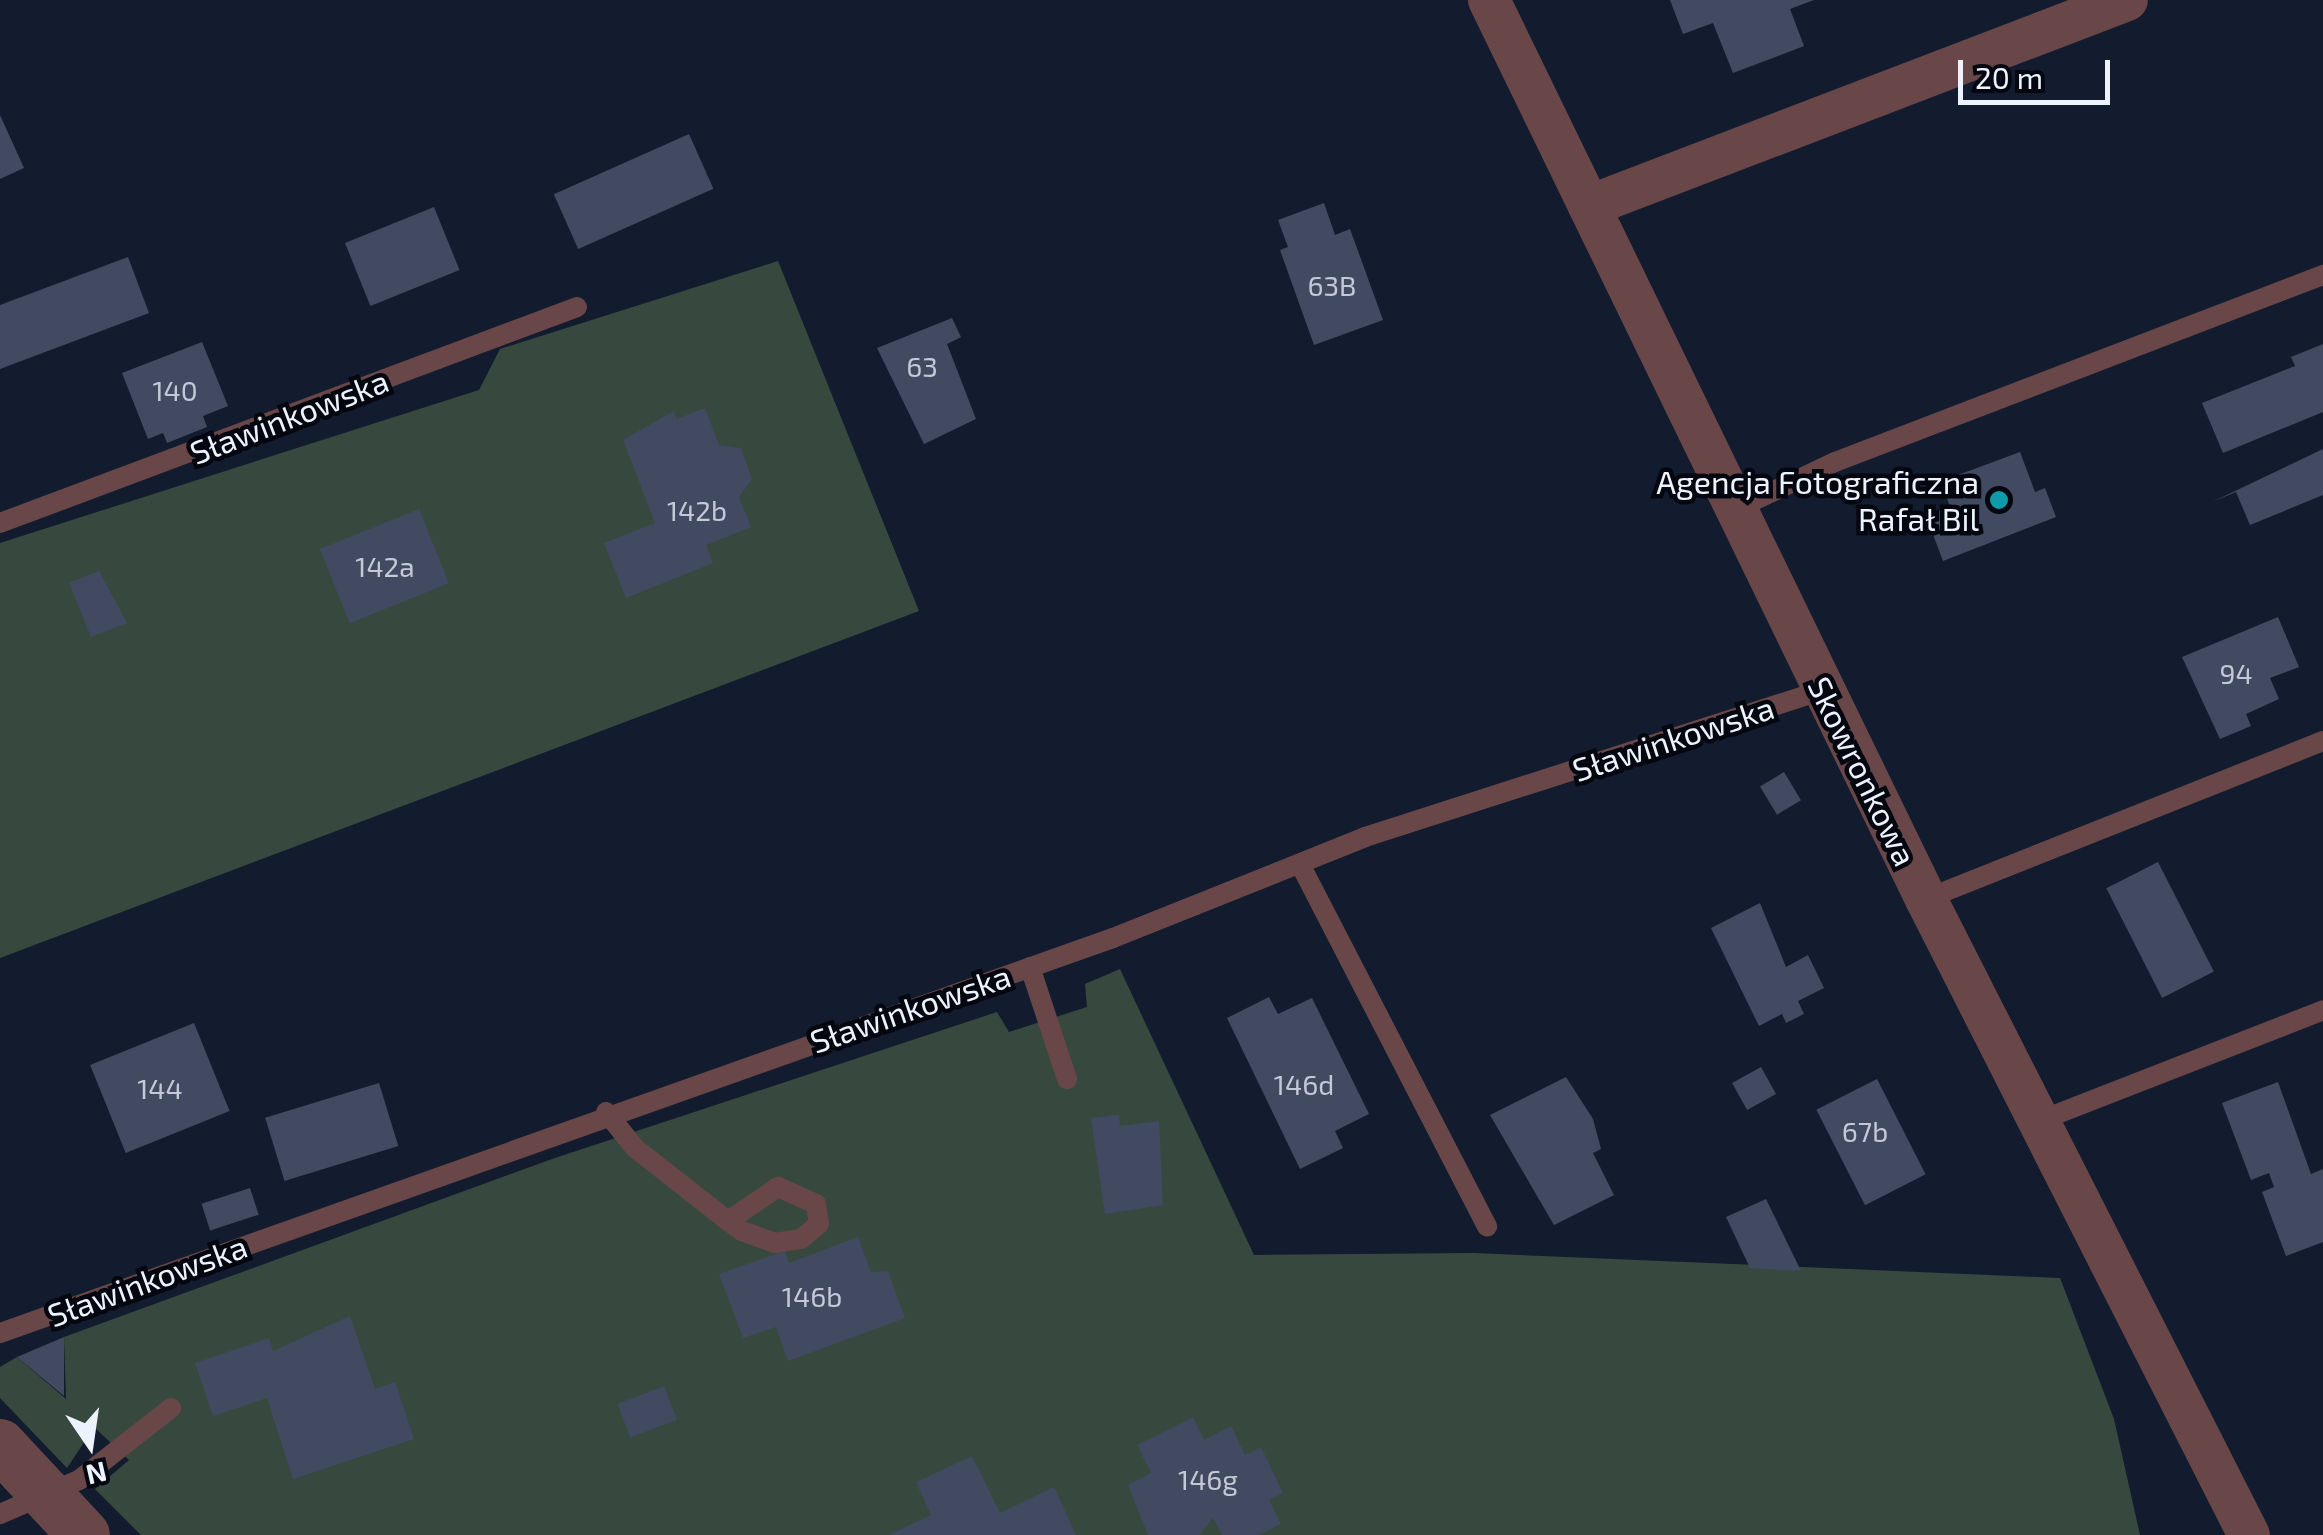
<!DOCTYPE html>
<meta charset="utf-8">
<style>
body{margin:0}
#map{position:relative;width:2323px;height:1535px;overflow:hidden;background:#131c2f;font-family:"Exo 2",sans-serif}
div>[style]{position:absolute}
.green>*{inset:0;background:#37493e}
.building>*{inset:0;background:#414a61;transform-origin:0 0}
.service>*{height:20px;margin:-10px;padding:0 10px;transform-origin:10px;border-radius:10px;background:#694748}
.minor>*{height:42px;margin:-21px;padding:0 21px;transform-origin:21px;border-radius:21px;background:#694748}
.tertiary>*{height:52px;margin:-26px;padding:0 26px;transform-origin:26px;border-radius:26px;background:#694748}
.dots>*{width:28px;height:28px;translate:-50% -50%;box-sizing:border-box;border:5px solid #04070f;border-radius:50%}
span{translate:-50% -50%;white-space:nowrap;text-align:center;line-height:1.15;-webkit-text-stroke:9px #04070f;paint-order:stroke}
.number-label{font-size:28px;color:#c2c9d7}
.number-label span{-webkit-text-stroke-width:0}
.street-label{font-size:32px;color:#edf3fe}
.poi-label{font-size:32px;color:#edf3fe}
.right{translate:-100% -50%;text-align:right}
.north{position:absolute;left:40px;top:1395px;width:100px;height:100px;-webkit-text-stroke:8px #04070f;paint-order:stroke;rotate:167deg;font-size:28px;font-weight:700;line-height:40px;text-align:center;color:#edf3fe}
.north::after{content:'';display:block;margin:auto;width:35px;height:45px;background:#edf3fe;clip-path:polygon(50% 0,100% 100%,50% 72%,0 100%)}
.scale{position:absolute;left:1958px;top:60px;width:152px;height:45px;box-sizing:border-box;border:5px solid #edf3fe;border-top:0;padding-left:12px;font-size:30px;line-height:35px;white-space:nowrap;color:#edf3fe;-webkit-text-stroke:8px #04070f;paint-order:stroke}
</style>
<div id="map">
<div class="green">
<div style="clip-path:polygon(778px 261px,919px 611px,0 958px,0 543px,479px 390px,500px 349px)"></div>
<div style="clip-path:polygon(1120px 969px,1254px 1255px,1474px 1253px,2060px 1278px,2114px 1419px,2140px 1535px,141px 1535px,95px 1489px,129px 1460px,94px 1427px,67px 1468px,0 1398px,0 1367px,17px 1357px,66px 1399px,64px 1337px,552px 1159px,997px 1012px,1009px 1032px,1087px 1007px,1085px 984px)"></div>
</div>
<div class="building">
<div style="clip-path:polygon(1670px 0,1814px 0,1790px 9px,1804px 46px,1733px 73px,1713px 23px,1683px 34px)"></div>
<div style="clip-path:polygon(0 115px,24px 168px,0 179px)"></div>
<div style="left:689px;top:134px;width:60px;height:148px;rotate:66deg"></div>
<div style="clip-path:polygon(1324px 203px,1335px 235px,1350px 229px,1383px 320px,1314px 345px,1280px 250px,1288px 247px,1278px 220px)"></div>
<div style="left:434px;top:207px;width:68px;height:96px;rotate:68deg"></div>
<div style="clip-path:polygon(128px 257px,149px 313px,0 369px,0 305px)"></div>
<div style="clip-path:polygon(952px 318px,961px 337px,947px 344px,976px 419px,924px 444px,877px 348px)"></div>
<div style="clip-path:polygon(202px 342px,228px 406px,203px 416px,207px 427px,167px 443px,163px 433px,148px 439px,122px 373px)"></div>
<div style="clip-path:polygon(2323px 344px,2323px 412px,2223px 453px,2202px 403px,2295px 366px,2291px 357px)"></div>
<div style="clip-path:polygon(705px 408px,719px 445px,741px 448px,752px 479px,739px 497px,751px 527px,706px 545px,713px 563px,626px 598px,604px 543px,655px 523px,623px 440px,674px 411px,677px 419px)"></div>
<div style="clip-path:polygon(2323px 449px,2323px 495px,2250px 525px,2236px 492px,2212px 502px)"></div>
<div style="clip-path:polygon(2020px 452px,2035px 492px,2045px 488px,2056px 517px,1943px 561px,1926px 516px,1950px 507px,1944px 489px,1961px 483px,1958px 475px)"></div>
<div style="left:419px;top:509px;width:80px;height:107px;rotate:68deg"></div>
<div style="clip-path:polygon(99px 571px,127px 623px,91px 637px,69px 583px)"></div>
<div style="clip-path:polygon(2278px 617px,2299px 667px,2270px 678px,2279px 699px,2246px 714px,2251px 726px,2220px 739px,2182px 657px)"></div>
<div style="left:1784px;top:772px;width:33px;height:28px;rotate:59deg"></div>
<div style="left:2158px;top:862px;width:123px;height:58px;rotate:63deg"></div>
<div style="clip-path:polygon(1760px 903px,1786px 967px,1808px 955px,1824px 988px,1798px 1001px,1804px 1014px,1786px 1023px,1782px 1014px,1759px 1026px,1711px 928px)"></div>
<div style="clip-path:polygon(1269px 997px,1278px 1014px,1312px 998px,1369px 1114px,1335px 1131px,1343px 1148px,1300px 1169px,1227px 1018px)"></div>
<div style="left:194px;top:1023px;width:95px;height:112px;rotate:68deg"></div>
<div style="left:1761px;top:1067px;width:31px;height:33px;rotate:61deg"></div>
<div style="clip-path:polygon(1566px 1077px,1593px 1119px,1601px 1149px,1593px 1153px,1614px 1195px,1554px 1225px,1490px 1115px)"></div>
<div style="left:1877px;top:1079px;width:107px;height:68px;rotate:63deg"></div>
<div style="clip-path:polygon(2278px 1082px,2311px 1174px,2323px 1169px,2323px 1242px,2286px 1256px,2262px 1192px,2274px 1187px,2269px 1173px,2251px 1180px,2222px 1103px)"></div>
<div style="left:379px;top:1083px;width:66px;height:119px;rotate:73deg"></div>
<div style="clip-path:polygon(1119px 1115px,1120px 1126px,1159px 1121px,1163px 1205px,1105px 1214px,1091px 1118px)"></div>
<div style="left:250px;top:1188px;width:28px;height:51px;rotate:72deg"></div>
<div style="clip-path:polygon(1766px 1199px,1801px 1271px,1750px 1268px,1726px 1217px)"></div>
<div style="clip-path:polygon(858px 1237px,871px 1272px,888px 1271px,905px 1318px,788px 1361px,776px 1327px,743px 1338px,719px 1274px,785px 1251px,789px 1263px)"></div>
<div style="clip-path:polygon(350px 1316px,375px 1389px,395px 1382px,414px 1439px,293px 1479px,267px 1398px,213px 1416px,195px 1363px,269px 1338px,273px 1351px)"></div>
<div style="clip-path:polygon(64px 1337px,64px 1396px,17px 1357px)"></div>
<div style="left:664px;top:1386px;width:36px;height:50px;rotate:69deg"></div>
<div style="clip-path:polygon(1193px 1417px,1204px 1440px,1231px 1426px,1245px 1455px,1261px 1447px,1283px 1493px,1269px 1500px,1281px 1524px,1259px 1535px,1222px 1535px,1213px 1518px,1199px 1535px,1148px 1535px,1128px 1485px,1151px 1473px,1137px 1445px)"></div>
<div style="clip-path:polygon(972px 1456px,1000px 1513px,1054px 1487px,1076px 1535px,889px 1535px,931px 1515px,916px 1482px)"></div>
</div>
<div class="service">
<div style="left:1736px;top:509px;width:110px;rotate:-25.4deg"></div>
<div style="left:1835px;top:462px;width:523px;rotate:-20.97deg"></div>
<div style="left:0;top:523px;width:616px;rotate:-20.52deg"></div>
<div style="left:1300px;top:864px;width:408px;rotate:62.7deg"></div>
<div style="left:1926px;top:899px;width:427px;rotate:-21.7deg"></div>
<div style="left:1030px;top:967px;width:118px;rotate:71.7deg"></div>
<div style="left:606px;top:1112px;width:46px;rotate:51.1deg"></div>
<div style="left:635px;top:1148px;width:118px;rotate:38.1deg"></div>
<div style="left:728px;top:1221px;width:17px;rotate:36deg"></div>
<div style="left:742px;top:1231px;width:35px;rotate:20deg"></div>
<div style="left:775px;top:1243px;width:26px;rotate:-9deg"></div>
<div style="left:801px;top:1239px;width:23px;rotate:-40deg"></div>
<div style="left:819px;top:1224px;width:20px;rotate:-99deg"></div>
<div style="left:816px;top:1204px;width:42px;rotate:-155.9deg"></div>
<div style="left:778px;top:1187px;width:60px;rotate:145.8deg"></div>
<div style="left:2039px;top:1121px;width:305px;rotate:-21.3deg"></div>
<div style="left:0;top:1333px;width:1181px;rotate:-19.54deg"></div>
<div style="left:1113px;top:938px;width:271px;rotate:-21.8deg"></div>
<div style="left:1365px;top:837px;width:480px;rotate:-17.8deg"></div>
<div style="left:0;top:1514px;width:86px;rotate:-23.3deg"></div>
<div style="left:79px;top:1480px;width:117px;rotate:-38deg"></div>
</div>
<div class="minor">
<div style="left:1489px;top:0;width:1000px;rotate:64.08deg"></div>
<div style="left:1926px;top:899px;width:713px;rotate:63.08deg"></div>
<div style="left:1589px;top:206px;width:576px;rotate:-20.95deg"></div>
</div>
<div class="tertiary">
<div style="left:0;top:1445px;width:123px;rotate:47deg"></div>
</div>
<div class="dots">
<div style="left:1999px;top:500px;background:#0f9aa8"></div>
</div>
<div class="number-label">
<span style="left:1332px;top:285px">63B</span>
<span style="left:922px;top:366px">63</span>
<span style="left:175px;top:390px">140</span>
<span style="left:697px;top:510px">142b</span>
<span style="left:385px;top:566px">142a</span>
<span style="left:2236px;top:673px">94</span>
<span style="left:1304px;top:1084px">146d</span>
<span style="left:160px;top:1088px">144</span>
<span style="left:1865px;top:1131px">67b</span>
<span style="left:812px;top:1296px">146b</span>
<span style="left:1208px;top:1479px">146g</span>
</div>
<div class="street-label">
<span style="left:289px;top:416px;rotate:-21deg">Sławinkowska</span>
<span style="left:1673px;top:738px;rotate:-18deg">Sławinkowska</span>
<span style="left:1863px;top:771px;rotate:64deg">Skowronkowa</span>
<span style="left:910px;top:1008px;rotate:-19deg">Sławinkowska</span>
<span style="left:147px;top:1280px;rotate:-20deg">Sławinkowska</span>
</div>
<div class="poi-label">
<span class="right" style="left:1979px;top:500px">Agencja Fotograficzna<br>Rafał Bil</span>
</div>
<div class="north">N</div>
<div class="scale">20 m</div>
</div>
